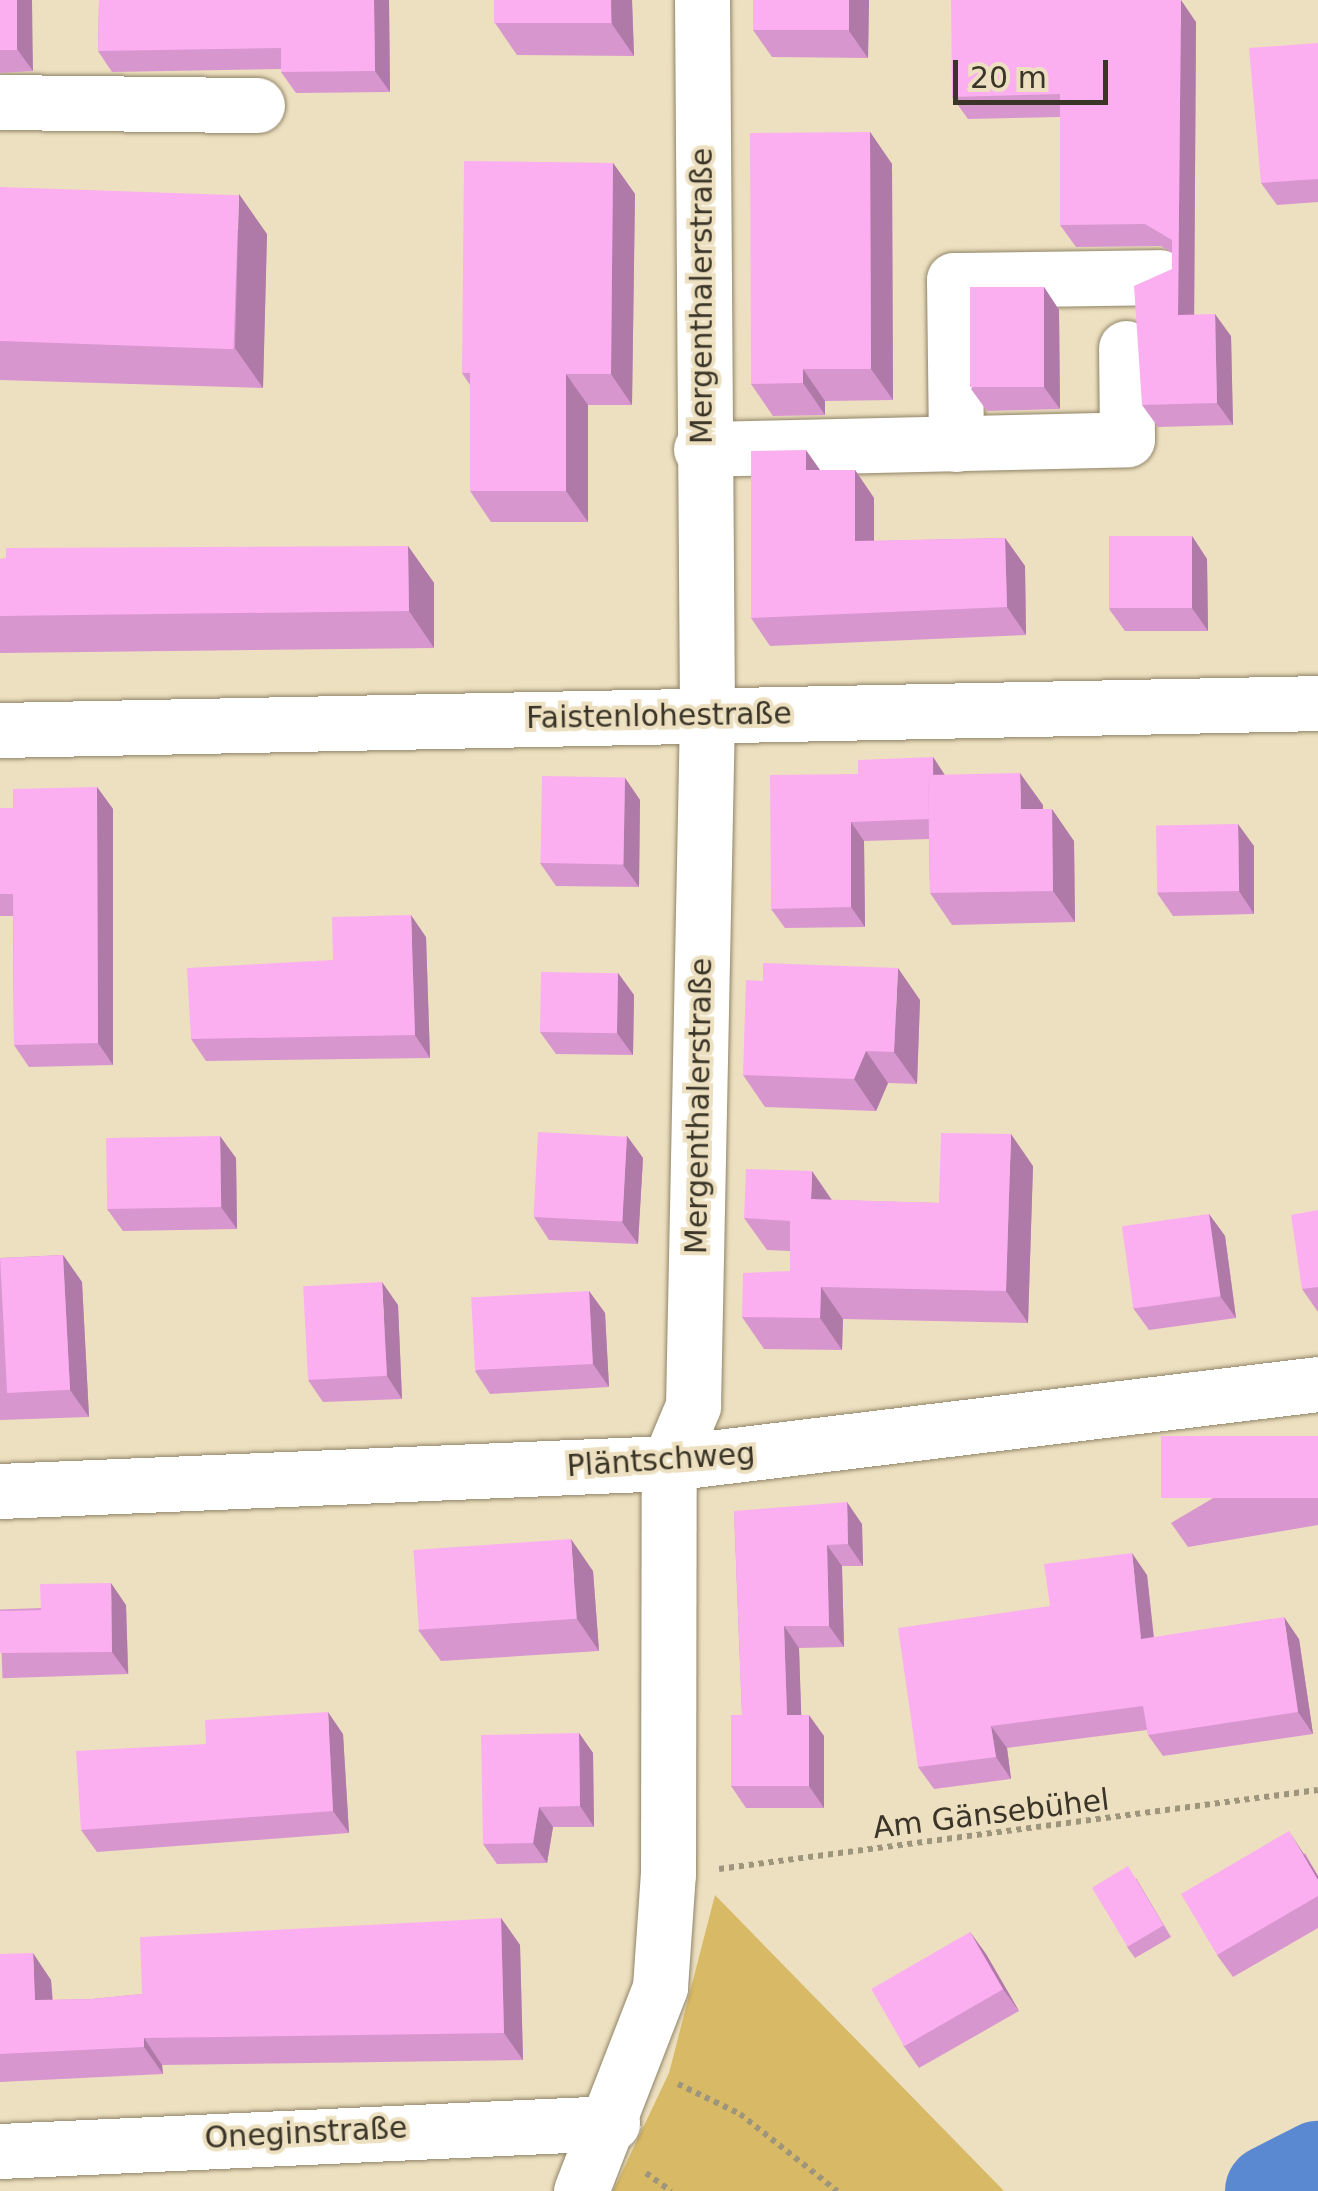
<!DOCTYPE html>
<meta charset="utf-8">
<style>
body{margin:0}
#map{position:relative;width:1318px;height:2191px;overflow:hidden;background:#ede0c0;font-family:"DejaVu Sans",sans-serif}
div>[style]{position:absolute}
.green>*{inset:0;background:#d8b965}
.river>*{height:92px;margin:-46px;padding:0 46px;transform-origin:46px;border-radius:46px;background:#5a89d1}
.path>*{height:6px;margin-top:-3px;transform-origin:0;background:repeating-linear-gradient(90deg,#9e957d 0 5px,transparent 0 10px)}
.roads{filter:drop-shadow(0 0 2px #908467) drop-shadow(0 0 2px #908467)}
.minor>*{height:55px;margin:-27.5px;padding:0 27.5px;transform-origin:27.5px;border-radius:27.5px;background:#fff}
.wall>*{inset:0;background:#d896ce;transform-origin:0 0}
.shaded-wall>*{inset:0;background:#b07aa8}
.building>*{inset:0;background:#fbaff0;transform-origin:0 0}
span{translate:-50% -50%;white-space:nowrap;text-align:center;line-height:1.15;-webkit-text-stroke:8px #ede0c0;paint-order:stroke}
.street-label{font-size:30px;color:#3a3528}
.scale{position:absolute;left:953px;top:60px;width:155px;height:45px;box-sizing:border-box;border:5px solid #3a3528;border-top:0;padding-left:12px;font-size:30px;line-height:35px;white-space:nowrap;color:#3a3528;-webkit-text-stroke:8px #ede0c0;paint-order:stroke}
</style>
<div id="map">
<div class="green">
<div style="clip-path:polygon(715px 1895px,1004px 2191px,613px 2191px,669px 2073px)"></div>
</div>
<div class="river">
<div style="left:1271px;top:2191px;width:53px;rotate:-27.1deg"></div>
</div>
<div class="path">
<div style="left:719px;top:1869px;width:604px;rotate:-7.51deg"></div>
<div style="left:678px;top:2084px;width:69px;rotate:25.8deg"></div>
<div style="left:740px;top:2114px;width:124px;rotate:38.4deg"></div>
<div style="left:646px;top:2173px;width:31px;rotate:36deg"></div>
</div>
<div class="roads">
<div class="minor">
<div style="left:0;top:102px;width:257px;rotate:0.7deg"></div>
<div style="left:956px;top:444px;width:164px;rotate:-90.7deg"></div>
<div style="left:954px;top:280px;width:206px;rotate:-0.8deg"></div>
<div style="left:701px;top:449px;width:426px;rotate:-1.3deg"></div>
<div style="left:1127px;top:439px;width:91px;rotate:-90.6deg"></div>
<div style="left:0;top:730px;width:1318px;rotate:-1.17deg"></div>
<div style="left:0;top:1491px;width:670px;rotate:-2.4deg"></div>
<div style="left:669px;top:1463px;width:654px;rotate:-6.94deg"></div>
<div style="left:0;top:2151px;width:613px;rotate:-2.62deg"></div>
<div style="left:581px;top:2191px;width:219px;rotate:-68.8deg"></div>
<div style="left:660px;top:1987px;width:113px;rotate:-86deg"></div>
<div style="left:668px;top:1874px;width:411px;rotate:-89.9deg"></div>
<div style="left:669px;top:1463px;width:62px;rotate:-67.2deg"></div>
<div style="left:693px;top:1406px;width:692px;rotate:-88.84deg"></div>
<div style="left:707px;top:714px;width:714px;rotate:-90.4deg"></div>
</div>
</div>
<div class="wall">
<div style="clip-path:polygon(0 0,33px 71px,0 73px)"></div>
<div style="clip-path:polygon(99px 0,389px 0,390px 92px,296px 93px,281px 72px,281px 69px,112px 72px,98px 51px)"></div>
<div style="clip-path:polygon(632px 0,634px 56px,517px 55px,495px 23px)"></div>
<div style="clip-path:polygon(869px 0,868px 58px,772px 57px,753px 30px)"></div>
<div style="clip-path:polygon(1196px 22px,1194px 314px,1231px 336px,1233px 425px,1158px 427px,1142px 405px,1172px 269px,1172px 253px,1161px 246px,1076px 247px,1060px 225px,1060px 117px,968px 119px,952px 97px)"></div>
<div style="clip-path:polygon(1318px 43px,1318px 202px,1277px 205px,1261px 183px)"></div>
<div style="clip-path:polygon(870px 132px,892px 164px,893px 400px,825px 401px,825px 415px,773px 416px,751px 384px)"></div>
<div style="clip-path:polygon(613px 163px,635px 194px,632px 405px,588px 405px,588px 522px,491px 522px,470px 491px,470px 385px,462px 373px)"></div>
<div style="clip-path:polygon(0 187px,267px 234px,263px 388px,0 380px)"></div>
<div style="clip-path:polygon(1044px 287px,1059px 310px,1060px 409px,987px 411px,971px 389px)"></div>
<div style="clip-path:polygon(820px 470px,855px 470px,874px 498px,874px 541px,1005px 538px,1025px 566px,1026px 635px,770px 646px,751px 618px)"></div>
<div style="clip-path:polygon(1192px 536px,1207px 559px,1208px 631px,1125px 631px,1109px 609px)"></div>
<div style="clip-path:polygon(408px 546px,434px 583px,434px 648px,0 653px,0 559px)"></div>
<div style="clip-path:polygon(933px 757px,945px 775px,1043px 805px,1043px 809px,1074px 841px,1075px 922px,952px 925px,930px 893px,929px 839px,864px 841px,865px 927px,785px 928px,771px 909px,858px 774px)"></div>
<div style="clip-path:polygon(625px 778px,640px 800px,639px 887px,556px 886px,540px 863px)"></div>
<div style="clip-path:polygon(97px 787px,113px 809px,113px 1065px,29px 1067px,14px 1045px,13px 916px,0 916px,0 808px,13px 808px)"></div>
<div style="clip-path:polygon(1254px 846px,1254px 914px,1173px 916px,1157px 893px)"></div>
<div style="clip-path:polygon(426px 937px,430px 1058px,206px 1061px,191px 1039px,333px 960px)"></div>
<div style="clip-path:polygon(618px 973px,634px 995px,633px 1055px,556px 1054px,540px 1032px)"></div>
<div style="clip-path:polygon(920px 1000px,917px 1084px,888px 1083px,876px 1111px,765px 1107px,743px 1075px)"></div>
<div style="clip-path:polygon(627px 1136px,643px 1158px,638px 1244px,549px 1240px,534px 1217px)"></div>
<div style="clip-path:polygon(236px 1158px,237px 1229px,123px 1231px,107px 1209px)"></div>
<div style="clip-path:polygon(1033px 1166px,1028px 1323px,843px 1319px,842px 1350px,764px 1349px,742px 1317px,790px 1271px,790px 1251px,767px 1250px,744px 1218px,832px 1200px,939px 1203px)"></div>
<div style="clip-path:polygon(1318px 1210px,1318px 1312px,1302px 1289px)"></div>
<div style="clip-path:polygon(1209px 1214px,1225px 1236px,1236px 1318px,1149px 1330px,1133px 1308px)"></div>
<div style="clip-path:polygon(63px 1255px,82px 1282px,89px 1417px,0 1420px,0 1258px)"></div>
<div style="clip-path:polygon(589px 1291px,605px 1313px,609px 1387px,490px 1394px,475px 1371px)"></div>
<div style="clip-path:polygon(398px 1305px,402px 1399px,323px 1402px,308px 1380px)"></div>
<div style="clip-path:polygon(1318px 1436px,1318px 1525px,1188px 1547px,1171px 1523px)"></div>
<div style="clip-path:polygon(734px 1511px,862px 1524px,863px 1566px,842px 1566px,844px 1647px,799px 1648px,801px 1715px,824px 1736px,824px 1808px,746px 1808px,731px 1786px,742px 1715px)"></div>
<div style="clip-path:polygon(593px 1571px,599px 1651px,441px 1661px,418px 1630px)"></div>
<div style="clip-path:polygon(1147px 1575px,1154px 1637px,1299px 1639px,1313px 1734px,1163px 1756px,1148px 1735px,1147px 1730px,1007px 1748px,1011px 1779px,934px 1789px,918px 1767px,1050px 1606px)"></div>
<div style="left:126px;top:1605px;width:69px;height:126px;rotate:88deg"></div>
<div style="clip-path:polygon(579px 1733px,593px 1753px,594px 1827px,553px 1827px,547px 1863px,497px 1864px,483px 1844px)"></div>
<div style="clip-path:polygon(343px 1734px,349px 1833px,97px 1852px,81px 1830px,206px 1744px)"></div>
<div style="clip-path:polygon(1305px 1853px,1318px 1876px,1318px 1928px,1233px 1977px,1217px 1955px)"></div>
<div style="clip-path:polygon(1136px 1878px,1171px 1937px,1135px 1958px,1127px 1947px)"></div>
<div style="clip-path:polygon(501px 1918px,520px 1945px,523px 2060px,162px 2065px,163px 2074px,0 2082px,0 1954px,51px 1980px,53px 2000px,92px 1999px,142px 1994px)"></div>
<div style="clip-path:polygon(970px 1932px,986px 1954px,1019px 2011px,919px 2068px,903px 2045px)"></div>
</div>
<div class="shaded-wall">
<div style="clip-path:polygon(17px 0,32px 0,33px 71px,17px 49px)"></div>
<div style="clip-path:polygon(374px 0,389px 0,390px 92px,375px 71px)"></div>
<div style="clip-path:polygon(611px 0,632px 0,634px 56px,612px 24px)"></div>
<div style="clip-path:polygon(849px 0,869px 0,868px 58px,849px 31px)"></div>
<div style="clip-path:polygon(1181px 0,1196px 22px,1194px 337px,1178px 315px)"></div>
<div style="clip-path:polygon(870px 132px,892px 164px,893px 400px,871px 369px)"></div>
<div style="clip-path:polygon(613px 163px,635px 194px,632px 405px,611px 374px)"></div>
<div style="clip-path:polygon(239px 194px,267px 234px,263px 388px,235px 348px)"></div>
<div style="clip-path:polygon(1044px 287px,1059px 310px,1060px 409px,1044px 387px)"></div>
<div style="clip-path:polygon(1215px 314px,1231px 336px,1233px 425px,1217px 403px)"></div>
<div style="clip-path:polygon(803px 369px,825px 401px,825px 415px,803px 383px)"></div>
<div style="clip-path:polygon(566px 374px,588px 405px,588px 522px,566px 491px)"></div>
<div style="clip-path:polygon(806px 450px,825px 477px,806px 470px)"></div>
<div style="clip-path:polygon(855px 470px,874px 498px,874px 569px,855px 541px)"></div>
<div style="clip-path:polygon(1192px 536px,1207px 559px,1208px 631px,1192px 608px)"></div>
<div style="clip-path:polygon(1005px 538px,1025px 566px,1026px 635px,1007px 607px)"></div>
<div style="clip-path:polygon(408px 546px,434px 583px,434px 648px,409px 611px)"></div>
<div style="clip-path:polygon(933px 757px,946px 777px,934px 819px)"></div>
<div style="clip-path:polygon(1020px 773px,1043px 805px,1043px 841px,1021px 809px)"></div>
<div style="clip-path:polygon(625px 778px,640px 800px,639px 887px,623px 865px)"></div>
<div style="clip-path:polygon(97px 787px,113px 809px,113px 1065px,98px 1043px)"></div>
<div style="clip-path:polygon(1052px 809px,1074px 841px,1075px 922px,1053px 891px)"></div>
<div style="clip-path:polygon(851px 822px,864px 841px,865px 927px,851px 907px)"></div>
<div style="clip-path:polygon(1238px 824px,1254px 846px,1254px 914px,1239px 891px)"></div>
<div style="clip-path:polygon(411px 915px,426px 937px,430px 1058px,415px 1035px)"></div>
<div style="clip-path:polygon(898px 968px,920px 1000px,917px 1084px,894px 1052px)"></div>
<div style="clip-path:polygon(618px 973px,634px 995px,633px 1055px,617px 1033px)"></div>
<div style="clip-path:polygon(866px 1051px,888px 1083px,876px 1111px,854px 1079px)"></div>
<div style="clip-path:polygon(1011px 1134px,1033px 1166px,1028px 1323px,1006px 1291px)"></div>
<div style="clip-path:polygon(220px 1136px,236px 1158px,237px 1229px,221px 1207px)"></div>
<div style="clip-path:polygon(627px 1136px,643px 1158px,638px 1244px,622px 1222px)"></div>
<div style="clip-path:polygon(812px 1171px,834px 1203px,811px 1199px)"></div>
<div style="clip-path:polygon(1209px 1214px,1225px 1236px,1236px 1318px,1220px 1296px)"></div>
<div style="clip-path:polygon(63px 1255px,82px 1282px,89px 1417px,70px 1390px)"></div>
<div style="clip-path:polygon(382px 1282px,398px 1305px,402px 1399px,387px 1376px)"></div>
<div style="clip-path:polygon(821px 1287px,843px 1319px,842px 1350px,820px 1318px)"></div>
<div style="clip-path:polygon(589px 1291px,605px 1313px,609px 1387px,593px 1364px)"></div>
<div style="clip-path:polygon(847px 1502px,862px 1524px,863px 1566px,848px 1544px)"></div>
<div style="clip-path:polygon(571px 1539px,593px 1571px,599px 1651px,577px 1619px)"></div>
<div style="clip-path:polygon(827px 1545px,842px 1566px,844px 1647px,829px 1626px)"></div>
<div style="clip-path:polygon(1132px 1553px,1147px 1575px,1156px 1660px,1141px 1639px)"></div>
<div style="clip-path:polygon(111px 1583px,126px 1605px,128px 1674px,112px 1652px)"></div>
<div style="clip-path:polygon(1284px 1617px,1299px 1639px,1313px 1734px,1298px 1712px)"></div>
<div style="clip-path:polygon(784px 1626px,799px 1648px,802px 1736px,787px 1715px)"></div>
<div style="clip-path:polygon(328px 1712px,343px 1734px,349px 1833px,333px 1811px)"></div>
<div style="clip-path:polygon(809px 1715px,824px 1736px,824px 1808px,809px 1786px)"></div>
<div style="clip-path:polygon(991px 1726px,1007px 1748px,1011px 1779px,996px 1757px)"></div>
<div style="clip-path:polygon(579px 1733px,593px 1753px,594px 1827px,580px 1806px)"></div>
<div style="clip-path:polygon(539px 1807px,553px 1827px,547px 1863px,533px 1843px)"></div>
<div style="clip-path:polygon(1289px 1831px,1318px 1876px,1318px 1880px)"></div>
<div style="clip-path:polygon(501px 1918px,520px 1945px,523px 2060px,504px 2033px)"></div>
<div style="clip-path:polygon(970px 1932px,986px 1954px,1019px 2011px,1003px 1989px)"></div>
<div style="clip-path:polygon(33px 1953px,51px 1980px,54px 2027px,35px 2000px)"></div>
<div style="clip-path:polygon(144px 2038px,162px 2065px,163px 2074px,144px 2047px)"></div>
</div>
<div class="building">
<div style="left:0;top:0;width:17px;height:50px"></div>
<div style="clip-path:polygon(99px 0,374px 0,375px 71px,281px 72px,281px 48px,98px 51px)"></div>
<div style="left:494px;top:0;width:117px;height:23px"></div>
<div style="left:753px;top:0;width:96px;height:30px"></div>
<div style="clip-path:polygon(951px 0,1181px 0,1178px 315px,1215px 314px,1217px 403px,1142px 405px,1134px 286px,1172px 269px,1172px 240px,1145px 224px,1060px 225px,1060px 94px,952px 97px)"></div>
<div style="clip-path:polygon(1318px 43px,1318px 179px,1261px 183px,1249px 48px)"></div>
<div style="clip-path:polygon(870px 132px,871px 369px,803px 369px,803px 383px,751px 384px,750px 133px)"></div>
<div style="clip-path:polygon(464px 161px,613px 163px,611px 374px,566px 374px,566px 491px,470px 491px,470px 373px,462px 373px)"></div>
<div style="left:0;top:187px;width:239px;height:154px;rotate:2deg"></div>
<div style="left:1044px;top:287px;width:100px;height:74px;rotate:90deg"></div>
<div style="clip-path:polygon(806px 450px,806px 470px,855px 470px,855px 541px,1005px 538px,1007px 607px,751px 618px,751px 451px)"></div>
<div style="left:1192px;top:536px;width:72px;height:83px;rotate:90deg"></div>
<div style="clip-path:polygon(408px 546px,409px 611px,0 616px,0 559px,6px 558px,6px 548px)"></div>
<div style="clip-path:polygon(933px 757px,933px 775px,928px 775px,929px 819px,851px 822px,851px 907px,771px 909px,770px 775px,858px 774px,858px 760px)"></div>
<div style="clip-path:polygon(1020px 773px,1021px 809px,1052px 809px,1053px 891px,930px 893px,928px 775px)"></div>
<div style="left:542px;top:776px;width:83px;height:87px;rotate:1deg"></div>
<div style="clip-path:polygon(97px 787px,98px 1043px,14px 1045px,13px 894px,0 894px,0 808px,13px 808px,13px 789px)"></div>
<div style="left:1238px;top:824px;width:67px;height:82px;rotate:89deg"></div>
<div style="clip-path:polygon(411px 915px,415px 1035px,191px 1039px,187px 968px,333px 960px,332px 917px)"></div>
<div style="clip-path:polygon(763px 963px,898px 968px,894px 1052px,866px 1051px,854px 1079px,743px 1075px,746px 980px,763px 981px)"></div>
<div style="left:541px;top:972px;width:77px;height:60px;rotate:1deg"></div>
<div style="left:538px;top:1132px;width:89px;height:85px;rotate:3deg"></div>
<div style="clip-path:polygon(941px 1133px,1011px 1134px,1006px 1291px,821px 1287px,820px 1318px,742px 1317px,743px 1273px,790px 1271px,790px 1221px,744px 1218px,746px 1169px,812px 1171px,811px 1199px,939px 1203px)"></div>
<div style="left:220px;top:1136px;width:71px;height:114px;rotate:89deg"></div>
<div style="clip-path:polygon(1318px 1210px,1318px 1287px,1302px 1289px,1291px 1215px)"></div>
<div style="left:1209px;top:1214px;width:83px;height:88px;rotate:82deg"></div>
<div style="left:63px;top:1255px;width:135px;height:63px;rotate:87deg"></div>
<div style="left:382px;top:1282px;width:94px;height:79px;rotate:87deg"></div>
<div style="left:589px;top:1291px;width:73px;height:118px;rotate:87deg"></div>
<div style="left:1318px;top:1436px;width:62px;height:157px;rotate:90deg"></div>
<div style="clip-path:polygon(847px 1502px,848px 1544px,827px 1545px,829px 1626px,784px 1626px,787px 1715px,809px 1715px,809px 1786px,731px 1786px,731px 1715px,742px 1715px,734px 1511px)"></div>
<div style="left:571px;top:1539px;width:80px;height:158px;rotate:86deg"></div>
<div style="clip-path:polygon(1132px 1553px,1141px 1639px,1284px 1617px,1298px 1712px,1148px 1735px,1143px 1706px,991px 1726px,996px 1757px,918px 1767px,898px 1628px,1050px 1606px,1044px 1564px)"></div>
<div style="clip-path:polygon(111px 1583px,112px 1652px,0 1653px,0 1611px,41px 1610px,40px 1584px)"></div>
<div style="clip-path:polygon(328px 1712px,333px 1811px,81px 1830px,76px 1751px,206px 1744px,205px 1720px)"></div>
<div style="clip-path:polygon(579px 1733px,580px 1806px,539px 1807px,533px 1843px,483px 1844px,481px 1735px)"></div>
<div style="clip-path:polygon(1289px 1831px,1318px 1880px,1318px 1896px,1217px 1955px,1181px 1894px)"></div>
<div style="left:1128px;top:1866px;width:69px;height:42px;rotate:59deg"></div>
<div style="clip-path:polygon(501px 1918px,504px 2033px,144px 2038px,144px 2047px,0 2054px,0 1954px,33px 1953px,35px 2000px,92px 1999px,142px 1994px,140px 1937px)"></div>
<div style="left:970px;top:1932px;width:66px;height:114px;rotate:60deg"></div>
</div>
<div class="street-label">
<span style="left:702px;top:296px;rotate:-90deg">Mergenthalerstraße</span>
<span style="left:659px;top:716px;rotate:-1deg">Faistenlohestraße</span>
<span style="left:699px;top:1106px;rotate:-89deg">Mergenthalerstraße</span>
<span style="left:661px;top:1460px;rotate:-4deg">Pläntschweg</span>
<span style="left:991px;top:1814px;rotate:-7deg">Am Gänsebühel</span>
<span style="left:306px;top:2133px;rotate:-3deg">Oneginstraße</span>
</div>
<div class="scale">20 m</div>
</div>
